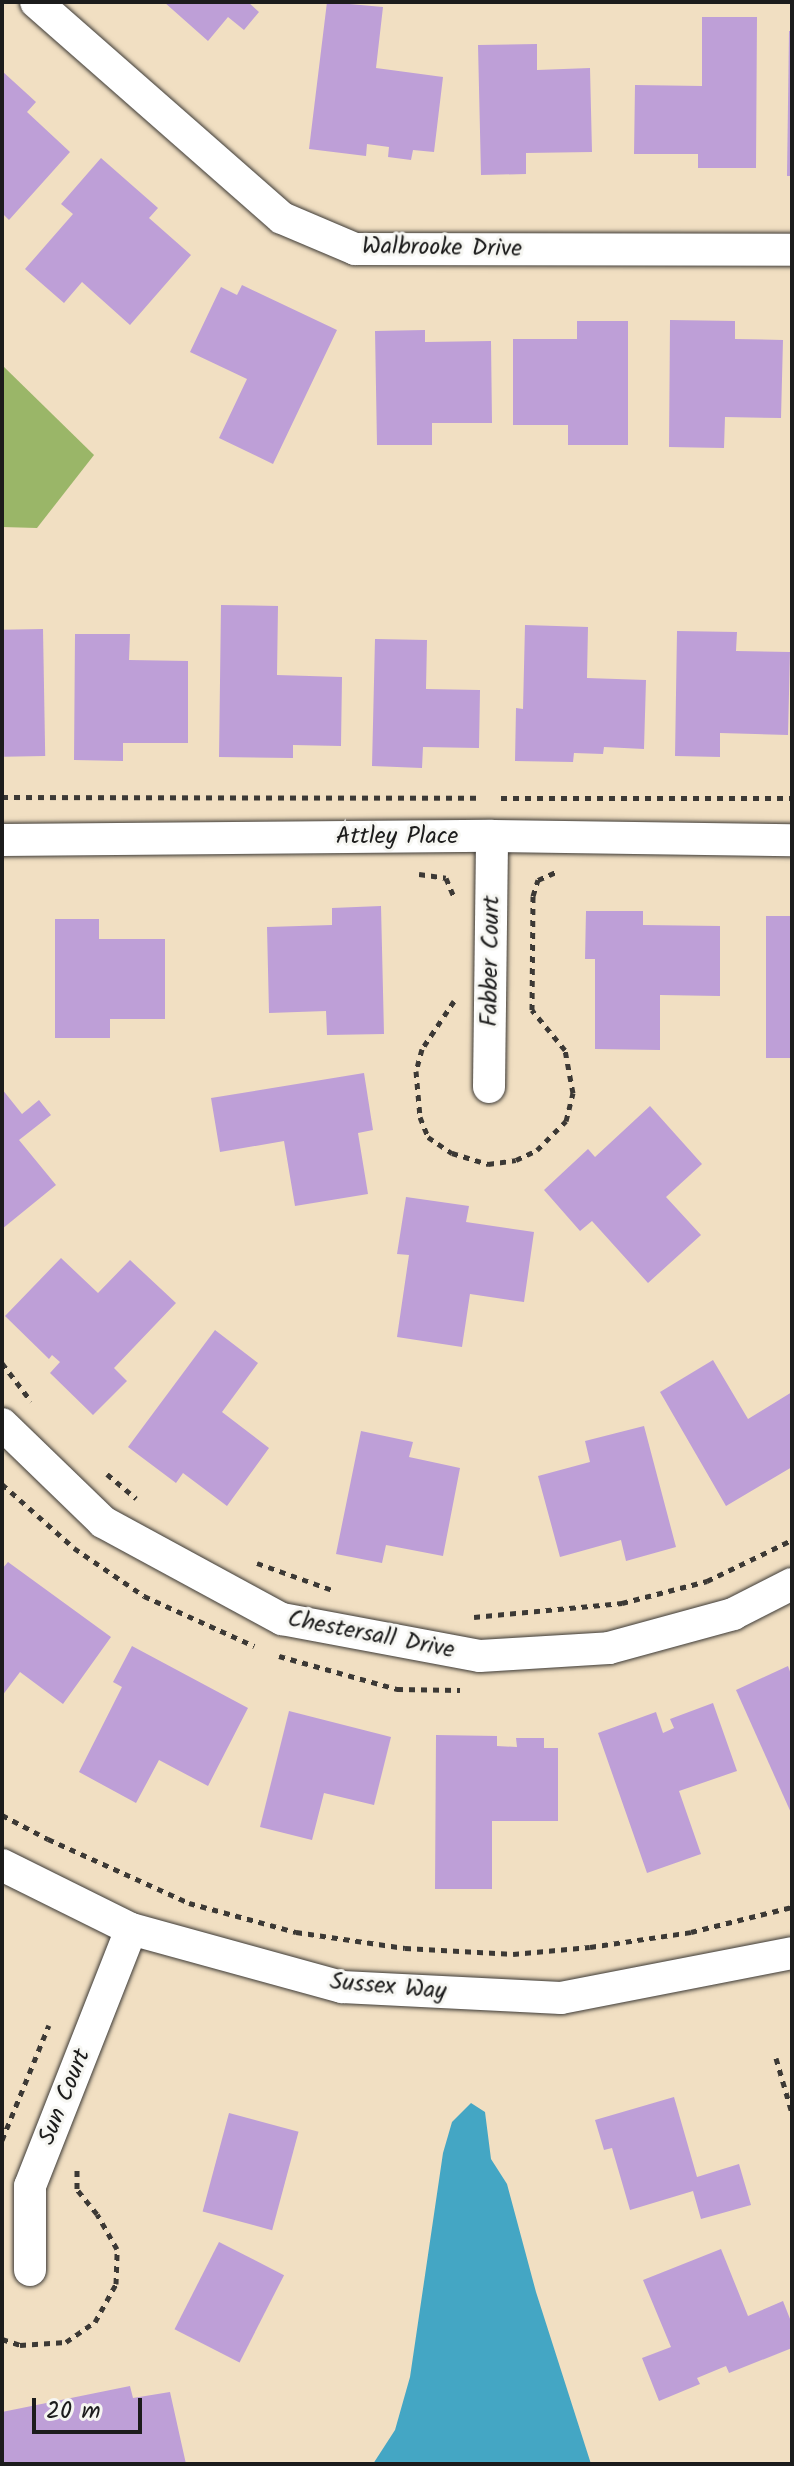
<!DOCTYPE html>
<style>
body{margin:0}
#map{position:relative;width:794px;height:2466px;overflow:hidden;background:#f1dfc2;font-family:Kalam,sans-serif}
div>[style]{position:absolute}
.forest>*{inset:0;background:#9ab668}
.water>*{inset:0;background:#44a6c4}
.building>*{inset:0;background:#be9fd7;transform-origin:0 0}
.path>*{height:5px;margin-top:-2.5px;transform-origin:0;background:repeating-linear-gradient(90deg,#3c3935 0 6px,transparent 0 12px)}
.roads{filter:drop-shadow(0 0 2px #3c3935) drop-shadow(0 0 2px #3c3935)}
.minor>*{height:32px;margin:-16px;padding:0 16px;transform-origin:16px;border-radius:16px;background:#fff}
span{translate:-50% -50%;white-space:nowrap;text-align:center;line-height:1.15;-webkit-text-stroke:6px #f6f6f2;paint-order:stroke}
.street-label{font-size:24px;color:#1c1c1c}
.frame{position:absolute;inset:0;border:4px solid #1c1c1c;pointer-events:none}
.scale{position:absolute;left:32px;top:2398px;width:110px;height:36px;box-sizing:border-box;border:4px solid #1c1c1c;border-top:0;padding-left:10px;font-size:24px;line-height:28px;white-space:nowrap;color:#1c1c1c;-webkit-text-stroke:6px #f6f6f2;paint-order:stroke}
</style>
<div id="map">
<div class="forest">
<div style="clip-path:polygon(2px 365px,94px 455px,37px 528px,2px 527px)"></div>
</div>
<div class="water">
<div style="clip-path:polygon(471px 2103px,485px 2112px,491px 2159px,507px 2184px,536px 2292px,591px 2464px,373px 2464px,395px 2430px,410px 2377px,443px 2153px,452px 2122px)"></div>
</div>
<div class="building">
<div style="clip-path:polygon(164px 2px,248px 2px,259px 12px,244px 30px,228px 17px,208px 41px)"></div>
<div style="clip-path:polygon(327px 2px,383px 7px,376px 68px,443px 77px,434px 152px,413px 150px,411px 160px,388px 157px,389px 147px,367px 144px,366px 156px,309px 149px)"></div>
<div style="clip-path:polygon(702px 17px,757px 17px,756px 168px,698px 168px,698px 154px,634px 154px,635px 85px,702px 86px)"></div>
<div style="clip-path:polygon(789px 31px,792px 31px,792px 176px,787px 176px)"></div>
<div style="clip-path:polygon(537px 44px,537px 70px,590px 68px,592px 152px,526px 153px,526px 174px,481px 175px,478px 45px)"></div>
<div style="clip-path:polygon(2px 71px,36px 102px,27px 112px,70px 152px,9px 220px,2px 213px)"></div>
<div style="clip-path:polygon(101px 158px,158px 208px,149px 218px,191px 255px,130px 325px,82px 282px,64px 303px,25px 269px,73px 214px,61px 204px)"></div>
<div style="clip-path:polygon(242px 285px,337px 330px,273px 464px,219px 438px,247px 379px,190px 352px,221px 287px,237px 295px)"></div>
<div style="clip-path:polygon(670px 320px,735px 321px,735px 339px,783px 340px,781px 418px,725px 417px,724px 448px,669px 447px)"></div>
<div style="clip-path:polygon(577px 321px,628px 321px,628px 445px,568px 445px,568px 425px,513px 425px,513px 339px,577px 339px)"></div>
<div style="clip-path:polygon(425px 330px,425px 342px,491px 341px,492px 423px,432px 423px,432px 445px,377px 445px,375px 331px)"></div>
<div style="clip-path:polygon(221px 605px,278px 606px,277px 675px,342px 677px,341px 746px,293px 745px,293px 758px,219px 757px)"></div>
<div style="clip-path:polygon(525px 625px,588px 627px,587px 678px,646px 680px,644px 749px,604px 747px,603px 754px,574px 753px,573px 762px,515px 761px,516px 708px,523px 709px)"></div>
<div style="left:43px;top:629px;width:127px;height:41px;rotate:89deg"></div>
<div style="clip-path:polygon(677px 631px,737px 632px,736px 651px,790px 652px,788px 735px,720px 733px,720px 757px,675px 756px)"></div>
<div style="clip-path:polygon(75px 634px,130px 634px,129px 660px,188px 661px,188px 743px,123px 743px,123px 761px,74px 760px)"></div>
<div style="clip-path:polygon(375px 639px,427px 640px,426px 689px,480px 690px,479px 748px,423px 747px,422px 768px,372px 766px)"></div>
<div style="clip-path:polygon(381px 906px,384px 1034px,327px 1035px,326px 1011px,269px 1013px,267px 927px,332px 925px,332px 908px)"></div>
<div style="clip-path:polygon(586px 911px,643px 911px,643px 925px,720px 926px,720px 996px,660px 995px,660px 1050px,595px 1049px,595px 959px,585px 959px)"></div>
<div style="left:766px;top:916px;width:26px;height:142px"></div>
<div style="clip-path:polygon(55px 919px,99px 919px,99px 939px,165px 939px,165px 1019px,110px 1019px,110px 1038px,55px 1038px)"></div>
<div style="clip-path:polygon(364px 1073px,373px 1130px,358px 1133px,368px 1194px,295px 1206px,284px 1141px,220px 1152px,211px 1098px)"></div>
<div style="clip-path:polygon(2px 1089px,22px 1114px,39px 1100px,51px 1115px,19px 1140px,56px 1185px,2px 1229px)"></div>
<div style="clip-path:polygon(650px 1106px,702px 1164px,666px 1197px,701px 1235px,648px 1283px,592px 1221px,580px 1231px,544px 1190px,588px 1149px,595px 1157px)"></div>
<div style="clip-path:polygon(406px 1197px,469px 1206px,466px 1222px,534px 1232px,524px 1302px,470px 1294px,462px 1347px,397px 1337px,409px 1255px,397px 1254px)"></div>
<div style="clip-path:polygon(61px 1258px,98px 1293px,130px 1260px,176px 1303px,114px 1368px,127px 1381px,93px 1415px,50px 1373px,60px 1362px,52px 1355px,49px 1359px,5px 1316px)"></div>
<div style="clip-path:polygon(215px 1330px,258px 1363px,222px 1412px,269px 1448px,227px 1506px,183px 1473px,176px 1483px,128px 1447px)"></div>
<div style="clip-path:polygon(713px 1360px,748px 1419px,792px 1392px,792px 1467px,726px 1506px,660px 1392px)"></div>
<div style="clip-path:polygon(644px 1426px,676px 1547px,626px 1561px,621px 1540px,560px 1557px,538px 1476px,590px 1462px,585px 1441px)"></div>
<div style="clip-path:polygon(361px 1431px,413px 1442px,409px 1457px,460px 1468px,443px 1556px,386px 1545px,382px 1563px,336px 1554px)"></div>
<div style="clip-path:polygon(8px 1562px,111px 1637px,63px 1704px,20px 1672px,2px 1696px,2px 1569px)"></div>
<div style="clip-path:polygon(132px 1646px,248px 1708px,208px 1786px,159px 1760px,136px 1803px,79px 1772px,122px 1687px,113px 1682px)"></div>
<div style="clip-path:polygon(788px 1666px,792px 1677px,792px 1815px,736px 1690px)"></div>
<div style="clip-path:polygon(713px 1703px,737px 1771px,679px 1791px,701px 1854px,647px 1873px,598px 1733px,656px 1712px,663px 1733px,674px 1728px,670px 1719px)"></div>
<div style="clip-path:polygon(289px 1711px,391px 1737px,374px 1805px,324px 1793px,312px 1840px,260px 1827px)"></div>
<div style="clip-path:polygon(436px 1735px,497px 1736px,497px 1746px,517px 1747px,516px 1738px,544px 1738px,544px 1748px,558px 1748px,558px 1821px,492px 1821px,492px 1889px,435px 1889px)"></div>
<div style="clip-path:polygon(674px 2097px,697px 2177px,739px 2164px,751px 2205px,701px 2219px,693px 2191px,630px 2210px,612px 2148px,604px 2150px,595px 2120px)"></div>
<div style="left:229px;top:2113px;width:72px;height:102px;rotate:15deg"></div>
<div style="left:219px;top:2242px;width:73px;height:98px;rotate:27deg"></div>
<div style="clip-path:polygon(721px 2249px,748px 2316px,783px 2301px,792px 2324px,792px 2348px,729px 2373px,726px 2366px,697px 2378px,700px 2384px,659px 2401px,642px 2358px,671px 2347px,643px 2280px)"></div>
<div style="clip-path:polygon(130px 2386px,133px 2398px,170px 2392px,186px 2464px,2px 2464px,2px 2412px)"></div>
</div>
<div class="path">
<div style="left:2px;top:797px;width:477px;rotate:0.1deg"></div>
<div style="left:501px;top:798px;width:291px"></div>
<div style="left:419px;top:874px;width:27px;rotate:8deg"></div>
<div style="left:446px;top:878px;width:23px;rotate:67deg"></div>
<div style="left:454px;top:1001px;width:58px;rotate:123.7deg"></div>
<div style="left:422px;top:1049px;width:23px;rotate:105deg"></div>
<div style="left:416px;top:1071px;width:46px;rotate:85deg"></div>
<div style="left:420px;top:1117px;width:22px;rotate:68deg"></div>
<div style="left:428px;top:1137px;width:29px;rotate:34deg"></div>
<div style="left:452px;top:1153px;width:38px;rotate:17deg"></div>
<div style="left:488px;top:1164px;width:28px;rotate:-8deg"></div>
<div style="left:516px;top:1160px;width:23px;rotate:-25deg"></div>
<div style="left:537px;top:1150px;width:41px;rotate:-45deg"></div>
<div style="left:566px;top:1121px;width:29px;rotate:-76deg"></div>
<div style="left:573px;top:1093px;width:44px;rotate:-100.5deg"></div>
<div style="left:565px;top:1050px;width:52px;rotate:-129.5deg"></div>
<div style="left:532px;top:1010px;width:114px;rotate:-89.5deg"></div>
<div style="left:533px;top:896px;width:17px;rotate:-73deg"></div>
<div style="left:538px;top:880px;width:20px;rotate:-24deg"></div>
<div style="left:2px;top:1363px;width:48px;rotate:52.7deg"></div>
<div style="left:107px;top:1474px;width:38px;rotate:40deg"></div>
<div style="left:2px;top:1484px;width:96px;rotate:41.6deg"></div>
<div style="left:74px;top:1548px;width:85px;rotate:34.4deg"></div>
<div style="left:144px;top:1596px;width:121px;rotate:24.4deg"></div>
<div style="left:257px;top:1563px;width:83px;rotate:19.7deg"></div>
<div style="left:474px;top:1617px;width:149px;rotate:-5.4deg"></div>
<div style="left:622px;top:1603px;width:88px;rotate:-14.5deg"></div>
<div style="left:707px;top:1581px;width:94px;rotate:-25.8deg"></div>
<div style="left:279px;top:1656px;width:123px;rotate:15.6deg"></div>
<div style="left:397px;top:1689px;width:63px;rotate:0.9deg"></div>
<div style="left:2px;top:1815px;width:52px;rotate:27.6deg"></div>
<div style="left:48px;top:1839px;width:155px;rotate:24.4deg"></div>
<div style="left:189px;top:1903px;width:111px;rotate:15.2deg"></div>
<div style="left:296px;top:1932px;width:110px;rotate:8.4deg"></div>
<div style="left:405px;top:1948px;width:108px;rotate:3.2deg"></div>
<div style="left:513px;top:1954px;width:77px;rotate:-5.2deg"></div>
<div style="left:590px;top:1947px;width:102px;rotate:-8.4deg"></div>
<div style="left:691px;top:1932px;width:104px;rotate:-13.9deg"></div>
<div style="left:776px;top:2058px;width:57px;rotate:73.8deg"></div>
<div style="left:2px;top:2140px;width:124px;rotate:-67.8deg"></div>
<div style="left:2px;top:2339px;width:19px;rotate:18deg"></div>
<div style="left:20px;top:2345px;width:46px;rotate:-3.7deg"></div>
<div style="left:66px;top:2342px;width:35px;rotate:-35deg"></div>
<div style="left:95px;top:2322px;width:43px;rotate:-61.1deg"></div>
<div style="left:116px;top:2284px;width:35px;rotate:-88deg"></div>
<div style="left:117px;top:2249px;width:40px;rotate:-119.7deg"></div>
<div style="left:97px;top:2214px;width:32px;rotate:-129deg"></div>
<div style="left:77px;top:2189px;width:23px;rotate:-90deg"></div>
</div>
<div class="roads">
<div class="minor">
<div style="left:36px;top:2px;width:327px;rotate:41.3deg"></div>
<div style="left:282px;top:218px;width:79px;rotate:23deg"></div>
<div style="left:355px;top:249px;width:437px;rotate:0.1deg"></div>
<div style="left:2px;top:840px;width:490px;rotate:-0.5deg"></div>
<div style="left:492px;top:836px;width:300px;rotate:0.8deg"></div>
<div style="left:489px;top:1087px;width:251px;rotate:-89.3deg"></div>
<div style="left:2px;top:1424px;width:141px;rotate:44.1deg"></div>
<div style="left:103px;top:1522px;width:204px;rotate:28.5deg"></div>
<div style="left:282px;top:1619px;width:201px;rotate:10.6deg"></div>
<div style="left:480px;top:1656px;width:129px;rotate:-3.5deg"></div>
<div style="left:609px;top:1648px;width:129px;rotate:-15.3deg"></div>
<div style="left:733px;top:1614px;width:66px;rotate:-27deg"></div>
<div style="left:2px;top:1865px;width:144px;rotate:26.4deg"></div>
<div style="left:131px;top:1929px;width:219px;rotate:15.4deg"></div>
<div style="left:342px;top:1987px;width:219px;rotate:2.9deg"></div>
<div style="left:561px;top:1998px;width:235px;rotate:-11deg"></div>
<div style="left:30px;top:2270px;width:84px;rotate:-90deg"></div>
<div style="left:30px;top:2186px;width:276px;rotate:-68.5deg"></div>
</div>
</div>
<div class="street-label">
<span style="left:442px;top:248px;rotate:1deg">Walbrooke Drive</span>
<span style="left:397px;top:837px">Attley Place</span>
<span style="left:491px;top:961px;rotate:-89deg">Fabber Court</span>
<span style="left:371px;top:1635px;rotate:11deg">Chestersall Drive</span>
<span style="left:388px;top:1987px;rotate:5deg">Sussex Way</span>
<span style="left:65px;top:2097px;rotate:-68deg">Sun Court</span>
</div>
<div class="frame"></div>
<div class="scale">20 m</div>
</div>
